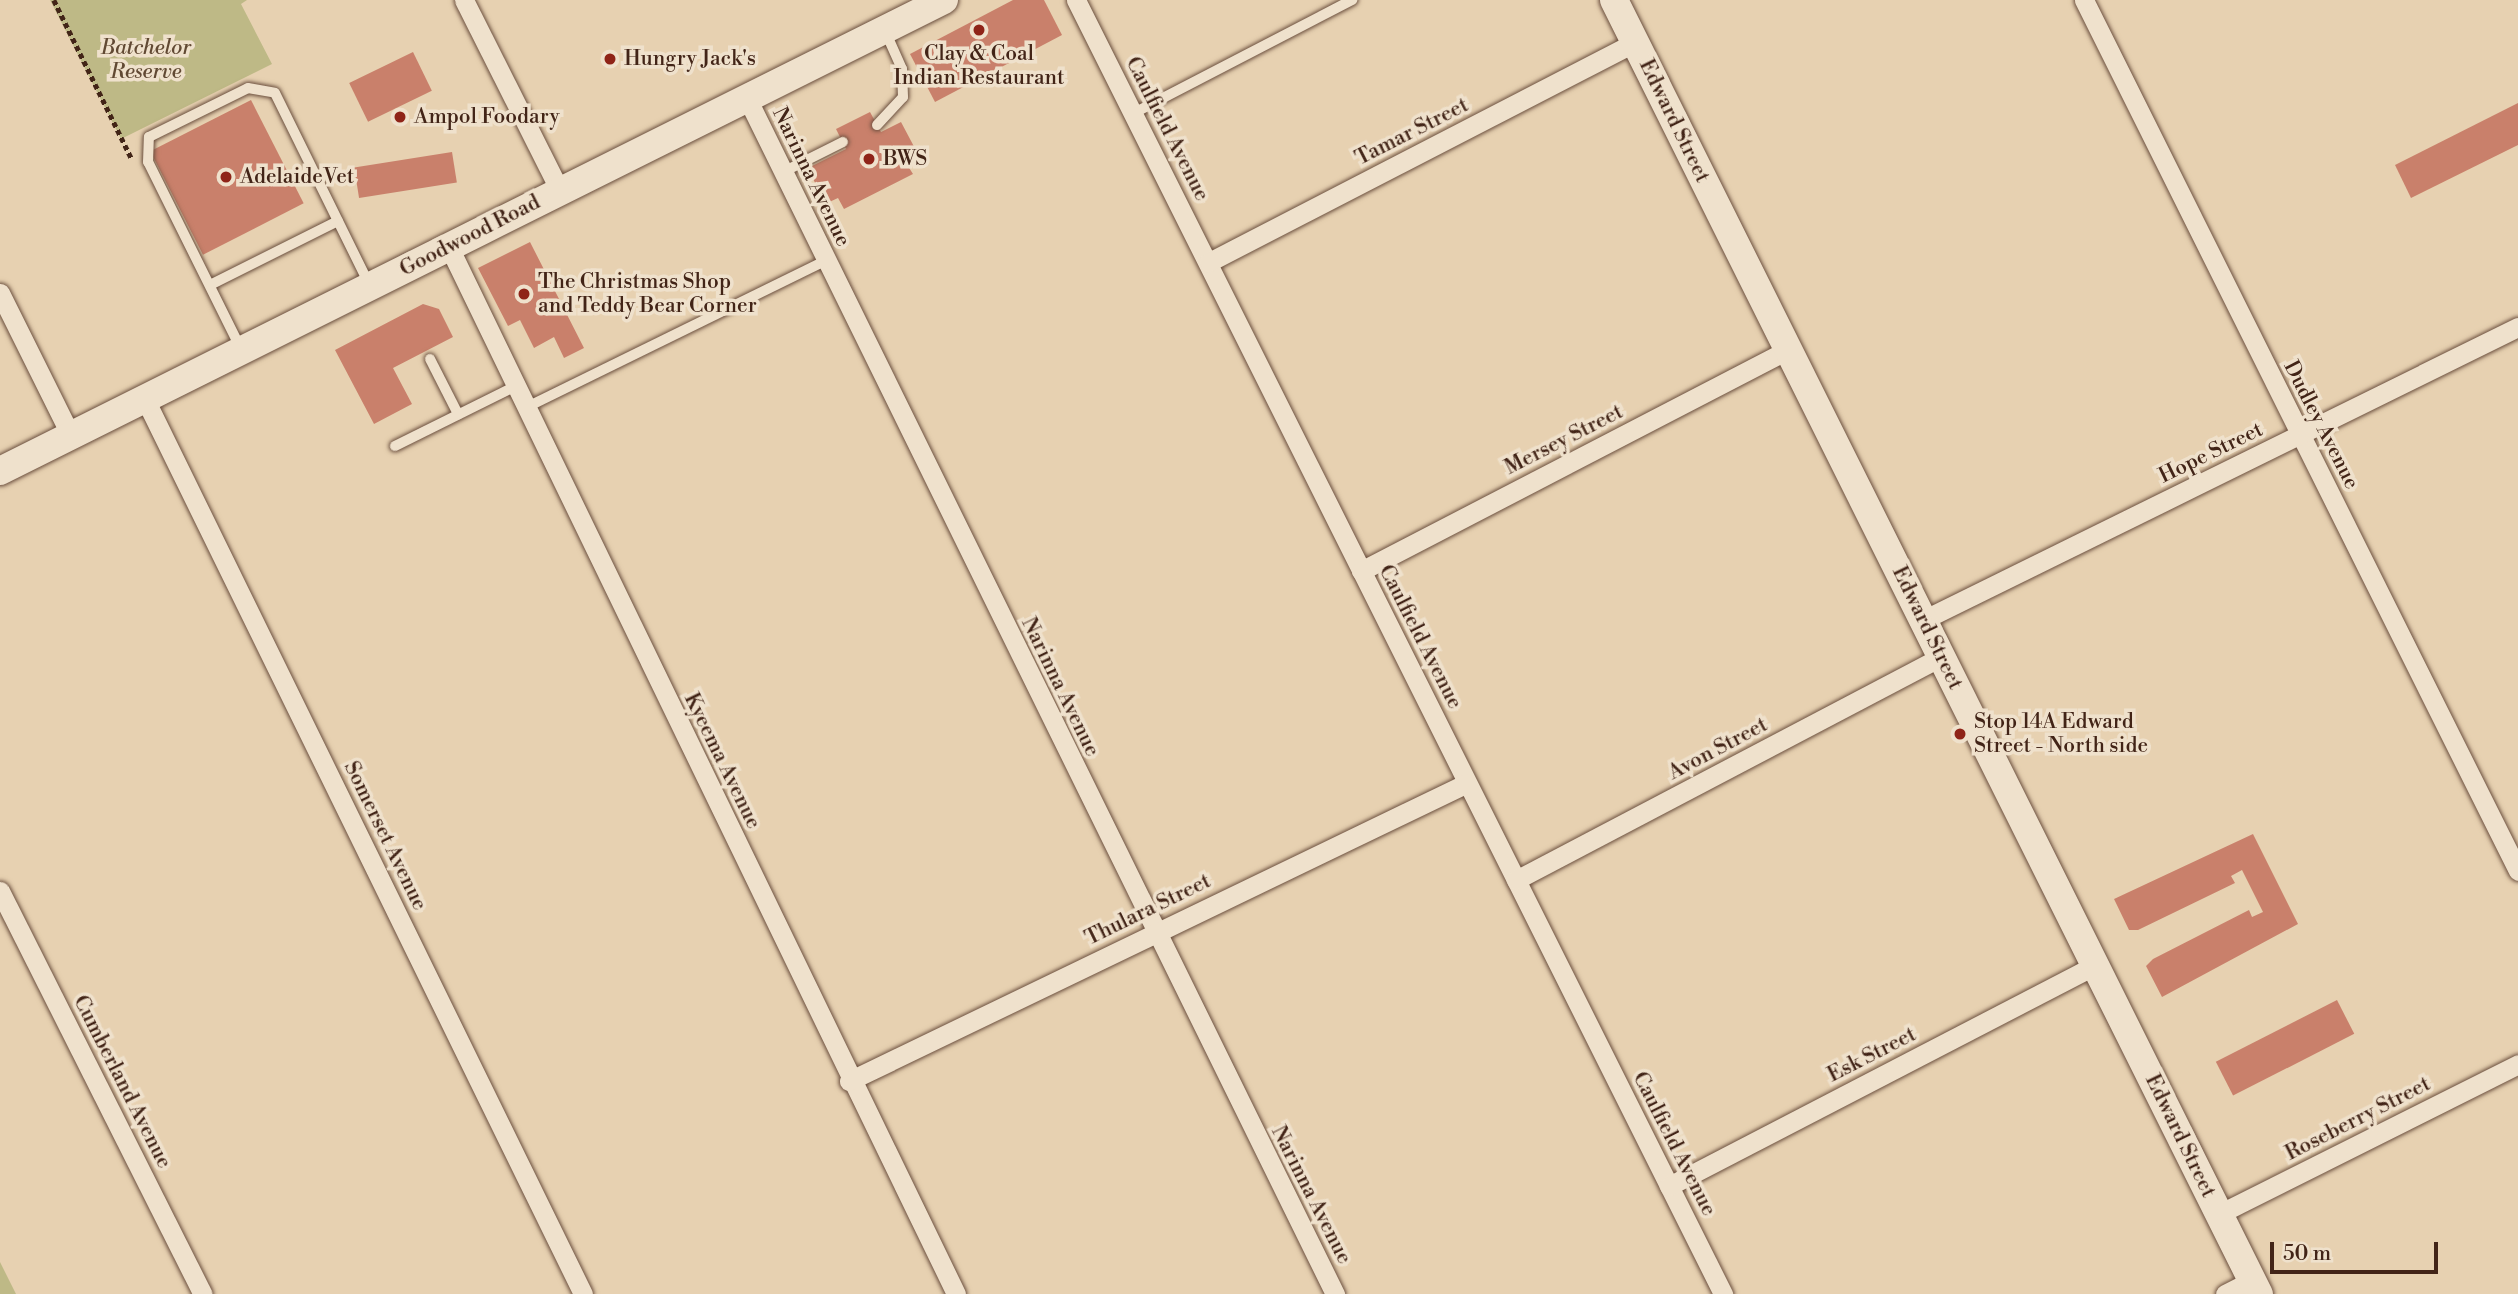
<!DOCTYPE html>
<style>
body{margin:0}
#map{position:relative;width:2518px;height:1294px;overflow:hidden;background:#e7d1b1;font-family:"Libre Bodoni",serif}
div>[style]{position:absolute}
.green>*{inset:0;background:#beb986}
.building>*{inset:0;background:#c9806b;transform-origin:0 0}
.path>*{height:4.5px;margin-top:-2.25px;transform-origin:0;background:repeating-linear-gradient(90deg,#422417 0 5px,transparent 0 8.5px)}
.roads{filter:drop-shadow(0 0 2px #6b4f3e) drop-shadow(0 0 2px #6b4f3e)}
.lane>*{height:10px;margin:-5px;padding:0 5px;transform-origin:5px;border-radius:5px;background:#efe1cc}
.street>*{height:19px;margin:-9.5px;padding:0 9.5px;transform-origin:9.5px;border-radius:9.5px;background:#efe1cc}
.secondary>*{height:28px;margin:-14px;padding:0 14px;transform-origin:14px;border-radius:14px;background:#efe1cc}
.dots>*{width:19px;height:19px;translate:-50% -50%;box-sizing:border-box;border:4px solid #efe1cc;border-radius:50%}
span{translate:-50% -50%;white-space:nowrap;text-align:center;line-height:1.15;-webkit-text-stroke:7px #efe1cc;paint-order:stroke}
.park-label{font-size:21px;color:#614933;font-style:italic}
.poi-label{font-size:21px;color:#422417}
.left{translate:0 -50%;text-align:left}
.street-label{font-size:21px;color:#422417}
.scale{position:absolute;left:2270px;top:1242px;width:168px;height:32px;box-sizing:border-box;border:4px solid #422417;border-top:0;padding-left:9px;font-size:21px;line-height:24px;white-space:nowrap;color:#422417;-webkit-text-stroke:5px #efe1cc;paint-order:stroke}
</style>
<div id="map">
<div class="green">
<div style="clip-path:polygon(50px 0,247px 0,241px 4px,272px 64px,121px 139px)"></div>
<div style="clip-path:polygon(0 1262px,16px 1294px,0 1294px)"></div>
</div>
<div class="building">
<div style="clip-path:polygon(1013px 0,1044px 0,1062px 35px,935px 102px,910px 54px)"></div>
<div style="left:413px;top:52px;width:43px;height:71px;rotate:64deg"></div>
<div style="left:251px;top:100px;width:116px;height:113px;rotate:63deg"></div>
<div style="clip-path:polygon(2518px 103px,2518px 145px,2411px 198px,2395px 165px)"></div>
<div style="clip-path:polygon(870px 112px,881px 132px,901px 122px,919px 156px,906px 163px,913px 174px,844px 209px,838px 198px,825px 204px,808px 168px,846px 149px,836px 129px)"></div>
<div style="left:452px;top:152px;width:31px;height:99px;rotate:81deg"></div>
<div style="clip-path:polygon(530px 242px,584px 348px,564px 358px,554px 337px,534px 348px,520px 320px,508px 326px,478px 268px)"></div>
<div style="clip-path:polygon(423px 304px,439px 309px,453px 337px,393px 368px,412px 404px,374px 424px,335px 350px)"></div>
<div style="clip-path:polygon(2253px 834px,2298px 924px,2162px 997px,2146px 966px,2153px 959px,2249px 910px,2252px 917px,2263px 912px,2242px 870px,2231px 876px,2235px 883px,2138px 930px,2129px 930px,2114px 899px)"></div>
<div style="left:2337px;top:1000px;width:38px;height:136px;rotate:63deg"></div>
</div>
<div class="path">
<div style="left:54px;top:0;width:177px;rotate:63.9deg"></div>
</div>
<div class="roads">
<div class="lane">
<div style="left:1134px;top:113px;width:246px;rotate:-27.4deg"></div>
<div style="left:877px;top:125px;width:38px;rotate:-47deg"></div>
<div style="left:903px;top:97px;width:28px;rotate:-92deg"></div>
<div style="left:902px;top:69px;width:39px;rotate:-114deg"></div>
<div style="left:783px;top:172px;width:67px;rotate:-26.6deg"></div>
<div style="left:210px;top:285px;width:143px;rotate:-26.6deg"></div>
<div style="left:241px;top:349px;width:209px;rotate:-116.4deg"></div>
<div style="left:148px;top:162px;width:25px;rotate:-88deg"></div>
<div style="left:149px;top:137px;width:110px;rotate:-26.3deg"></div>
<div style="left:248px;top:88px;width:27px;rotate:10deg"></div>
<div style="left:275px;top:93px;width:215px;rotate:63.8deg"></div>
<div style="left:430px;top:359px;width:62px;rotate:63deg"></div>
<div style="left:527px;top:407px;width:334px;rotate:-26.1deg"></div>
<div style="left:395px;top:446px;width:135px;rotate:-26.4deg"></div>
</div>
<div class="street">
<div style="left:464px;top:0;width:214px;rotate:63.3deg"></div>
<div style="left:1076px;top:0;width:1447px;rotate:63.43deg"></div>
<div style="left:2084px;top:0;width:973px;rotate:63.51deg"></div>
<div style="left:747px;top:98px;width:1333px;rotate:63.82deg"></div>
<div style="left:449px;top:247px;width:1163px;rotate:64.16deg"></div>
<div style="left:1209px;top:262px;width:479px;rotate:-27.3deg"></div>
<div style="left:0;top:293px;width:160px;rotate:63.6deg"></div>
<div style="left:145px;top:399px;width:996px;rotate:63.92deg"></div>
<div style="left:1361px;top:571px;width:481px;rotate:-27.4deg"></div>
<div style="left:1923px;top:620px;width:663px;rotate:-26.22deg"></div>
<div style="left:1516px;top:880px;width:480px;rotate:-27.7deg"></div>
<div style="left:0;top:891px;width:451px;rotate:63.3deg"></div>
<div style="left:849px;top:1081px;width:686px;rotate:-25.74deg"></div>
<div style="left:1669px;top:1186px;width:480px;rotate:-27.4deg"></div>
<div style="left:2219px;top:1214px;width:335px;rotate:-26.6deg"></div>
<div style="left:2225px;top:1294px;width:30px;rotate:-27deg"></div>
</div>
<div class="secondary">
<div style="left:1614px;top:0;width:1446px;rotate:63.51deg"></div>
<div style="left:0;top:471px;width:1055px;rotate:-26.52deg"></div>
</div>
</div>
<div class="dots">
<div style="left:979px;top:30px;background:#8f2418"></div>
<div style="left:610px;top:59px;background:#8f2418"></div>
<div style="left:400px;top:117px;background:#8f2418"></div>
<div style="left:869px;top:159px;background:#8f2418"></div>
<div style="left:226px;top:177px;background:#8f2418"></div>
<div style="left:524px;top:294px;background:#8f2418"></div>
<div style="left:1960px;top:734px;background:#8f2418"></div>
</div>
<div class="park-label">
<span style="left:146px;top:60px">Batchelor<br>Reserve</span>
</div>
<div class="poi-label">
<span style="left:979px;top:66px">Clay &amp; Coal<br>Indian Restaurant</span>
<span class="left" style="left:624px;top:59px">Hungry Jack's</span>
<span class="left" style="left:414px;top:117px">Ampol Foodary</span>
<span class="left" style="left:883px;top:159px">BWS</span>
<span class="left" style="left:240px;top:177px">AdelaideVet</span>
<span class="left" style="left:538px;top:294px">The Christmas Shop<br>and Teddy Bear Corner</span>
<span class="left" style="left:1974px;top:734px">Stop 14A Edward<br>Street - North side</span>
</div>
<div class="street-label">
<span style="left:1674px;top:121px;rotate:64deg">Edward Street</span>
<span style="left:1167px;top:129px;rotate:63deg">Caulfield Avenue</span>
<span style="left:1412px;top:132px;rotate:-27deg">Tamar Street</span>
<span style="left:811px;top:177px;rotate:64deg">Narinna Avenue</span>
<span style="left:470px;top:236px;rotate:-27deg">Goodwood Road</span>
<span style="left:2321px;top:425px;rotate:63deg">Dudley Avenue</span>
<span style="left:1564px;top:440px;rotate:-27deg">Mersey Street</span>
<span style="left:2211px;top:453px;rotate:-26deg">Hope Street</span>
<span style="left:1927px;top:628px;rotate:64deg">Edward Street</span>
<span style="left:1420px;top:637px;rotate:63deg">Caulfield Avenue</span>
<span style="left:1060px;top:687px;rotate:64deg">Narinna Avenue</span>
<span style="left:1718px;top:749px;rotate:-28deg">Avon Street</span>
<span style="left:722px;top:761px;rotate:64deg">Kyeema Avenue</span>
<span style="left:385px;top:836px;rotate:64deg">Somerset Avenue</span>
<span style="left:1148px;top:910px;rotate:-26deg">Thulara Street</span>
<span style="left:1872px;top:1055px;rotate:-27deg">Esk Street</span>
<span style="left:122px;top:1082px;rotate:63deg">Cumberland Avenue</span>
<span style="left:2358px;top:1119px;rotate:-27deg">Roseberry Street</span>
<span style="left:2180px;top:1136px;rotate:64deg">Edward Street</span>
<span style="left:1674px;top:1144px;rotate:63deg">Caulfield Avenue</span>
<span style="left:1311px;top:1195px;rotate:63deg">Narinna Avenue</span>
</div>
<div class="scale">50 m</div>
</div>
